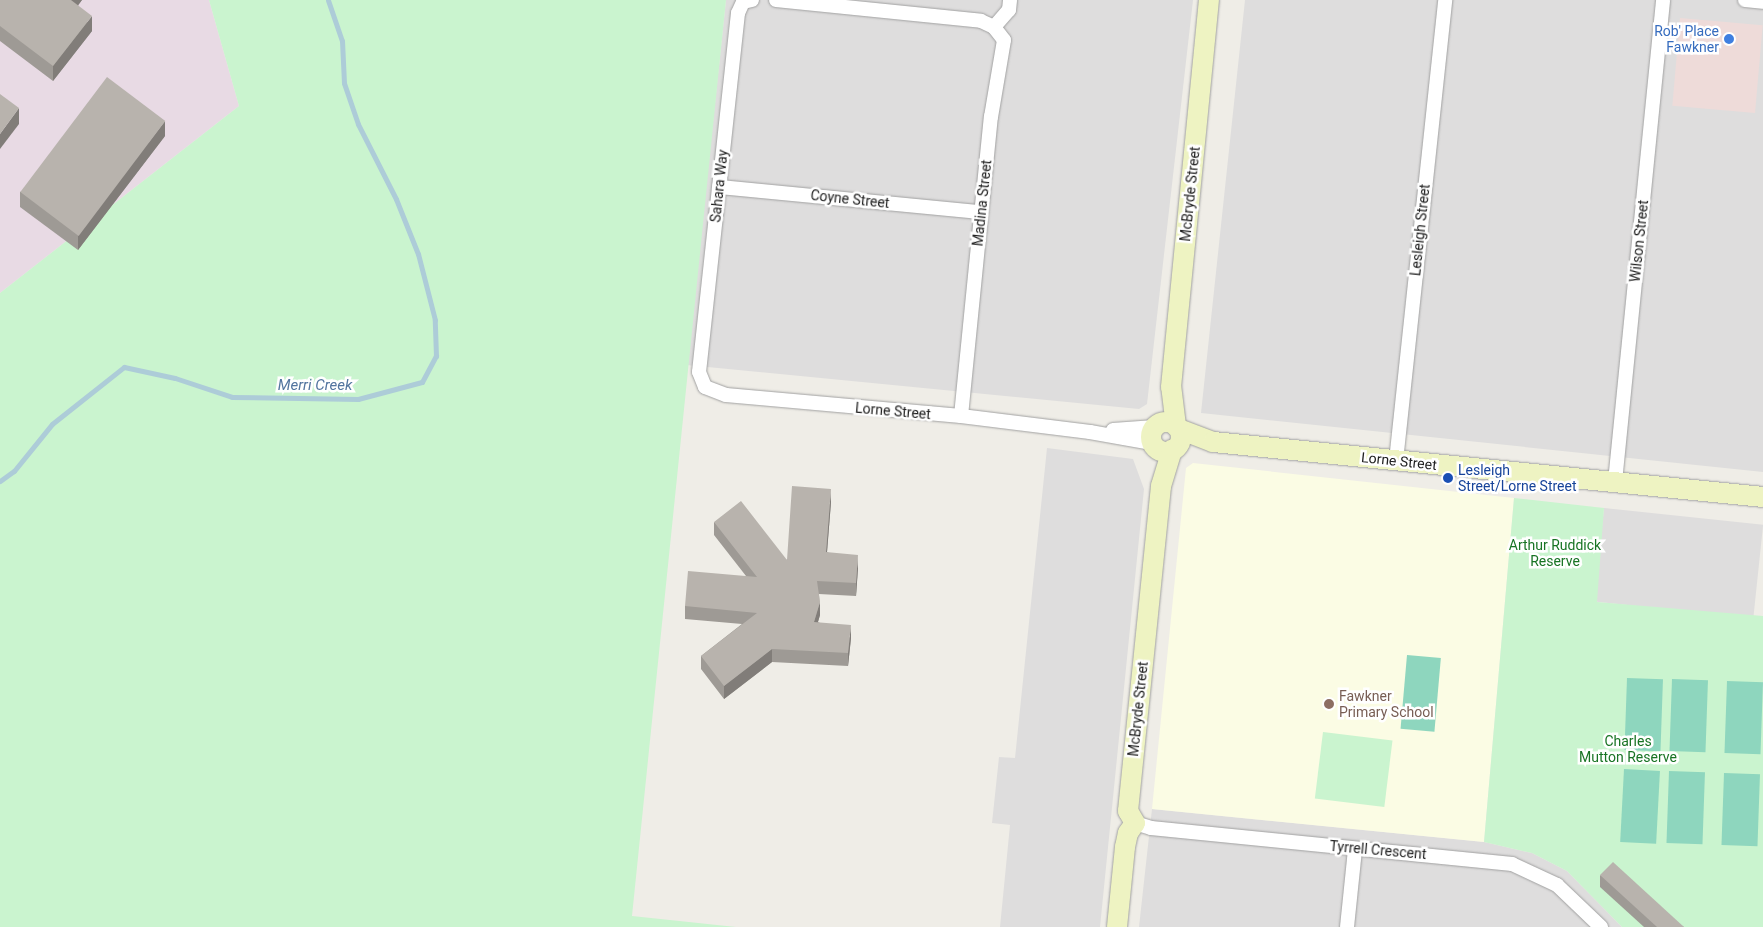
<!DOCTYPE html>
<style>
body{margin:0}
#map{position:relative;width:1763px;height:927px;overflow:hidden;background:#efede7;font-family:Roboto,sans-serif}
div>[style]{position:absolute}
.residential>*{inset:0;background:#dedddd;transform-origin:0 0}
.commercial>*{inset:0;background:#eedbd9;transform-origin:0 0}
.industrial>*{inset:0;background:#e8dae4}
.education>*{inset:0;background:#fbfce4}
.park>*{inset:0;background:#caf4cf;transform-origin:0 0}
.pitch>*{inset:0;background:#8ed6be;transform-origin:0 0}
.stream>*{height:5px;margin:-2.5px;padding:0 2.5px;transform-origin:2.5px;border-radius:2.5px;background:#adccd8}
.roads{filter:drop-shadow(0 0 1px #a1a1a1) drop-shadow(0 0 1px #a1a1a1)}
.street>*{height:14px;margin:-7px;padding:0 7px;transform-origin:7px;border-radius:7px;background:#fff}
.secondary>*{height:20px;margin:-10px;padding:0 10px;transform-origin:10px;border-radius:10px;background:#eef3c2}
.secondary>.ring{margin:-10px;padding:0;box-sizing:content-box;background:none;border:20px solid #eef3c2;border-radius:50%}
.wall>*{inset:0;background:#9e9a95}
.shaded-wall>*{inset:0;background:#817d79}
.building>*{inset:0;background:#b8b3ad;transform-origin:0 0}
.dots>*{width:14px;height:14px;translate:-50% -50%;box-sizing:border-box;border:2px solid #fff;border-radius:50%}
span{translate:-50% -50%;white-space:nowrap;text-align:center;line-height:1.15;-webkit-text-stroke:5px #fff;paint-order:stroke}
.shop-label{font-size:14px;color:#366cbe}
.right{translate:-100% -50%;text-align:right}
.street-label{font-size:14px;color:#202020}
.transit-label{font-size:14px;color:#164399}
.left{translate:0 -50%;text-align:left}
.park-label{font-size:14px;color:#187424}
.education-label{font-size:14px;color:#785e54}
.water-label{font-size:15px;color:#53759f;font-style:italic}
</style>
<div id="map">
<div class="residential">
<div style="clip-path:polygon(726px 0,1193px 0,1147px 404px,1139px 409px,687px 365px)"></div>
<div style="clip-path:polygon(1245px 0,1763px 0,1763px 472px,1201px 413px)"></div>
<div style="clip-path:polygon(1047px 448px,1133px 459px,1144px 489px,1100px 927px,1000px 927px,1010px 825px,992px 823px,999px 757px,1015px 758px)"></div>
<div style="left:1604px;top:508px;width:160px;height:94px;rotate:6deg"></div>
<div style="clip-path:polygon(1152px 809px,1484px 842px,1532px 853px,1567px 871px,1622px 927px,1139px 927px)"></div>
</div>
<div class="commercial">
<div style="left:1680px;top:18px;width:83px;height:88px;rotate:5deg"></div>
</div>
<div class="industrial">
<div style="clip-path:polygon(0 0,209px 0,239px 106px,0 293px)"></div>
</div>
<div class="education">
<div style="clip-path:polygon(1193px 463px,1514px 498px,1484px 842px,1152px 809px,1186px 468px)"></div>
</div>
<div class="park">
<div style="clip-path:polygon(209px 0,726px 0,632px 916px,736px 927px,0 927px,0 293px,239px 106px)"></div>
<div style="clip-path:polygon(1514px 498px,1604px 508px,1597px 602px,1763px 616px,1763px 927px,1622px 927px,1567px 871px,1532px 853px,1484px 842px)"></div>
<div style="left:1323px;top:732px;width:70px;height:67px;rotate:7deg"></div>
</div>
<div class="pitch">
<div style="left:1407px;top:655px;width:34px;height:74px;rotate:5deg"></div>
<div style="left:1627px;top:678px;width:36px;height:72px;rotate:2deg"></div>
<div style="left:1672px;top:679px;width:36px;height:72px;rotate:2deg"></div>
<div style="left:1727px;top:681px;width:36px;height:72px;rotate:2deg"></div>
<div style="left:1624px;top:769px;width:36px;height:73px;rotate:3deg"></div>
<div style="left:1669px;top:771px;width:36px;height:72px;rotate:2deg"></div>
<div style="left:1724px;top:773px;width:36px;height:72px;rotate:2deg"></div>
</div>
<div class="stream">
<div style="left:0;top:481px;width:17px;rotate:-36deg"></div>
<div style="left:14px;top:471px;width:60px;rotate:-51deg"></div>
<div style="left:52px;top:424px;width:92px;rotate:-38.4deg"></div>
<div style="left:124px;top:367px;width:52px;rotate:12.2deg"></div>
<div style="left:175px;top:378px;width:60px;rotate:18.4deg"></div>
<div style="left:232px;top:397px;width:126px;rotate:0.9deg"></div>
<div style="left:358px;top:399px;width:66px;rotate:-14.9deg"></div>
<div style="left:422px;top:382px;width:30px;rotate:-62deg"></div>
<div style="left:436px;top:356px;width:36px;rotate:-92deg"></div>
<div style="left:435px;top:320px;width:68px;rotate:-104.4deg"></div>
<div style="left:418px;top:254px;width:59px;rotate:-111.8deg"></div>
<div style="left:396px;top:199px;width:84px;rotate:-116.9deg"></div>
<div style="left:358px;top:124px;width:43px;rotate:-108.9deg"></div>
<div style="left:344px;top:83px;width:42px;rotate:-92.7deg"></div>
<div style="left:342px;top:41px;width:43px;rotate:-108.9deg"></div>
</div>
<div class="roads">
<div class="street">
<div style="left:752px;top:0;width:9px;rotate:167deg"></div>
<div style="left:743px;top:2px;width:12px;rotate:114deg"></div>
<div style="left:738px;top:13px;width:361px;rotate:96.2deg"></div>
<div style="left:699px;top:372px;width:16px;rotate:68deg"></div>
<div style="left:705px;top:387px;width:22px;rotate:21deg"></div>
<div style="left:726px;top:395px;width:236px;rotate:5.1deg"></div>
<div style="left:961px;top:416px;width:130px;rotate:7.1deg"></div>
<div style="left:1090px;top:432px;width:63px;rotate:10.1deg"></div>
<div style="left:776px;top:0;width:206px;rotate:5.8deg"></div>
<div style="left:981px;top:21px;width:14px;rotate:25deg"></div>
<div style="left:1745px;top:0;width:18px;rotate:6deg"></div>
<div style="left:994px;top:27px;width:23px;rotate:-49deg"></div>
<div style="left:1009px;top:10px;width:10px;rotate:-84deg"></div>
<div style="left:719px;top:187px;width:263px;rotate:5.5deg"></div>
<div style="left:961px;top:416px;width:301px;rotate:-84.3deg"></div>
<div style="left:991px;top:117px;width:78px;rotate:-80.4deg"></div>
<div style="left:1004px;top:40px;width:16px;rotate:-128deg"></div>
<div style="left:1113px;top:430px;width:42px;rotate:-4.1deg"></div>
<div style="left:1396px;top:461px;width:464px;rotate:-83.9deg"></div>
<div style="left:1615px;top:482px;width:484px;rotate:-84.3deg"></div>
<div style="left:1135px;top:823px;width:17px;rotate:17deg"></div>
<div style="left:1151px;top:828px;width:363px;rotate:5.7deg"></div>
<div style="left:1512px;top:864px;width:50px;rotate:25deg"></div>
<div style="left:1557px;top:885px;width:61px;rotate:43.7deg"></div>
<div style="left:1347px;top:927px;width:78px;rotate:-84.1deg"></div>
</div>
<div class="secondary">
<div class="ring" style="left:1151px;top:422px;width:10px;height:10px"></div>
<div style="left:1176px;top:426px;width:39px;rotate:-97deg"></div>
<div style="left:1171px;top:387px;width:389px;rotate:-84.4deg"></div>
<div style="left:1179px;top:429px;width:36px;rotate:21deg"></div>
<div style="left:1213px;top:442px;width:553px;rotate:5.71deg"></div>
<div style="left:1117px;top:927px;width:80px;rotate:-84.3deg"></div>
<div style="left:1125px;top:847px;width:14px;rotate:-78deg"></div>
<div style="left:1128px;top:833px;width:12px;rotate:-55deg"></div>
<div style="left:1135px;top:823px;width:14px;rotate:-120deg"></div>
<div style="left:1128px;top:811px;width:327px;rotate:-84.2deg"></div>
<div style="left:1161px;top:486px;width:38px;rotate:-73deg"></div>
</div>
</div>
<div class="wall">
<div style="clip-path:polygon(0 0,82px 0,78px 5px,92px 31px,53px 81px,0 41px)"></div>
<div style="clip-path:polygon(165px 136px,78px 250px,20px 207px,20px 192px)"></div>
<div style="clip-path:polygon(831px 502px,827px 552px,858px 568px,856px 596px,819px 594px,820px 615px,818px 622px,851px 638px,848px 666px,772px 662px,724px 699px,701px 669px,701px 656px,742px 624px,685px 619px,685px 606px,746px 576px,714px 535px,714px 522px,787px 560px)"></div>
<div style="clip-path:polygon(1600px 875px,1684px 927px,1644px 927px,1600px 887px)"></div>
</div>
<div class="shaded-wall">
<div style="clip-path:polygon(71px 0,82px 0,71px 15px)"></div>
<div style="clip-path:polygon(92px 16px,92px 31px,53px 81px,53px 66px)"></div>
<div style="clip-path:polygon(19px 108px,19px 124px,0 149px,0 134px)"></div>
<div style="clip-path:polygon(165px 121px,165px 136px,78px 250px,78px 234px)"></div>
<div style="clip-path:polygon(831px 489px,831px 502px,826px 565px,826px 552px)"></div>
<div style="clip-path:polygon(858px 555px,858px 568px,856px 596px,856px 583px)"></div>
<div style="clip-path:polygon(820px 602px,820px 615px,814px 635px,814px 622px)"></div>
<div style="clip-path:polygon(851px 625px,851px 638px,848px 666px,848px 653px)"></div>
<div style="clip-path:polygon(772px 649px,772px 662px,724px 699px,724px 686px)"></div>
</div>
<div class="building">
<div style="clip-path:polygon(0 0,71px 0,92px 16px,53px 66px,0 26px)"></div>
<div style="left:107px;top:77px;width:73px;height:144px;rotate:37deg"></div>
<div style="clip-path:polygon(0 94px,19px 108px,0 134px)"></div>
<div style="clip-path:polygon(792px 486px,831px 489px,826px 552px,858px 555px,856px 583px,817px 581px,820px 602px,814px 622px,851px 625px,848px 653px,772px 649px,724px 686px,701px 656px,757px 613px,685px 606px,688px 571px,757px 577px,714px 522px,741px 501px,787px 560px)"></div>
<div style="clip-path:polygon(1613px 862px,1684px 927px,1657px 927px,1600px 875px)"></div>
</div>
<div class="dots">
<div style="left:1729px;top:39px;background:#3f7fe0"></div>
<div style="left:1448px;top:478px;background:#1a4fb4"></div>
<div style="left:1329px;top:704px;background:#8d6e63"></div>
</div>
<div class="shop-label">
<span class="right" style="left:1719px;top:39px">Rob' Place<br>Fawkner</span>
</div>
<div class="street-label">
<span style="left:719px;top:186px;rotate:-84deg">Sahara Way</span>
<span style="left:1190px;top:194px;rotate:-84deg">McBryde Street</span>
<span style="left:850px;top:199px;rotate:6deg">Coyne Street</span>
<span style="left:982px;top:203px;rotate:-84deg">Madina Street</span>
<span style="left:1420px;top:230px;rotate:-84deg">Lesleigh Street</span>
<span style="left:1639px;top:241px;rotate:-84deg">Wilson Street</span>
<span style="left:893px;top:411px;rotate:5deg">Lorne Street</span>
<span style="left:1399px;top:461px;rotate:6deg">Lorne Street</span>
<span style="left:1138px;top:709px;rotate:-84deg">McBryde Street</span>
<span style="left:1378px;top:850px;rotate:5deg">Tyrrell Crescent</span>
</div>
<div class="transit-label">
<span class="left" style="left:1458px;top:478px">Lesleigh<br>Street/Lorne Street</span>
</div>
<div class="park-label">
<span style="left:1555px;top:553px">Arthur Ruddick<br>Reserve</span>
<span style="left:1628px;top:749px">Charles<br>Mutton Reserve</span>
</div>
<div class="education-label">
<span class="left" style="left:1339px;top:704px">Fawkner<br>Primary School</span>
</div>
<div class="water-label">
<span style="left:315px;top:386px">Merri Creek</span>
</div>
</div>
